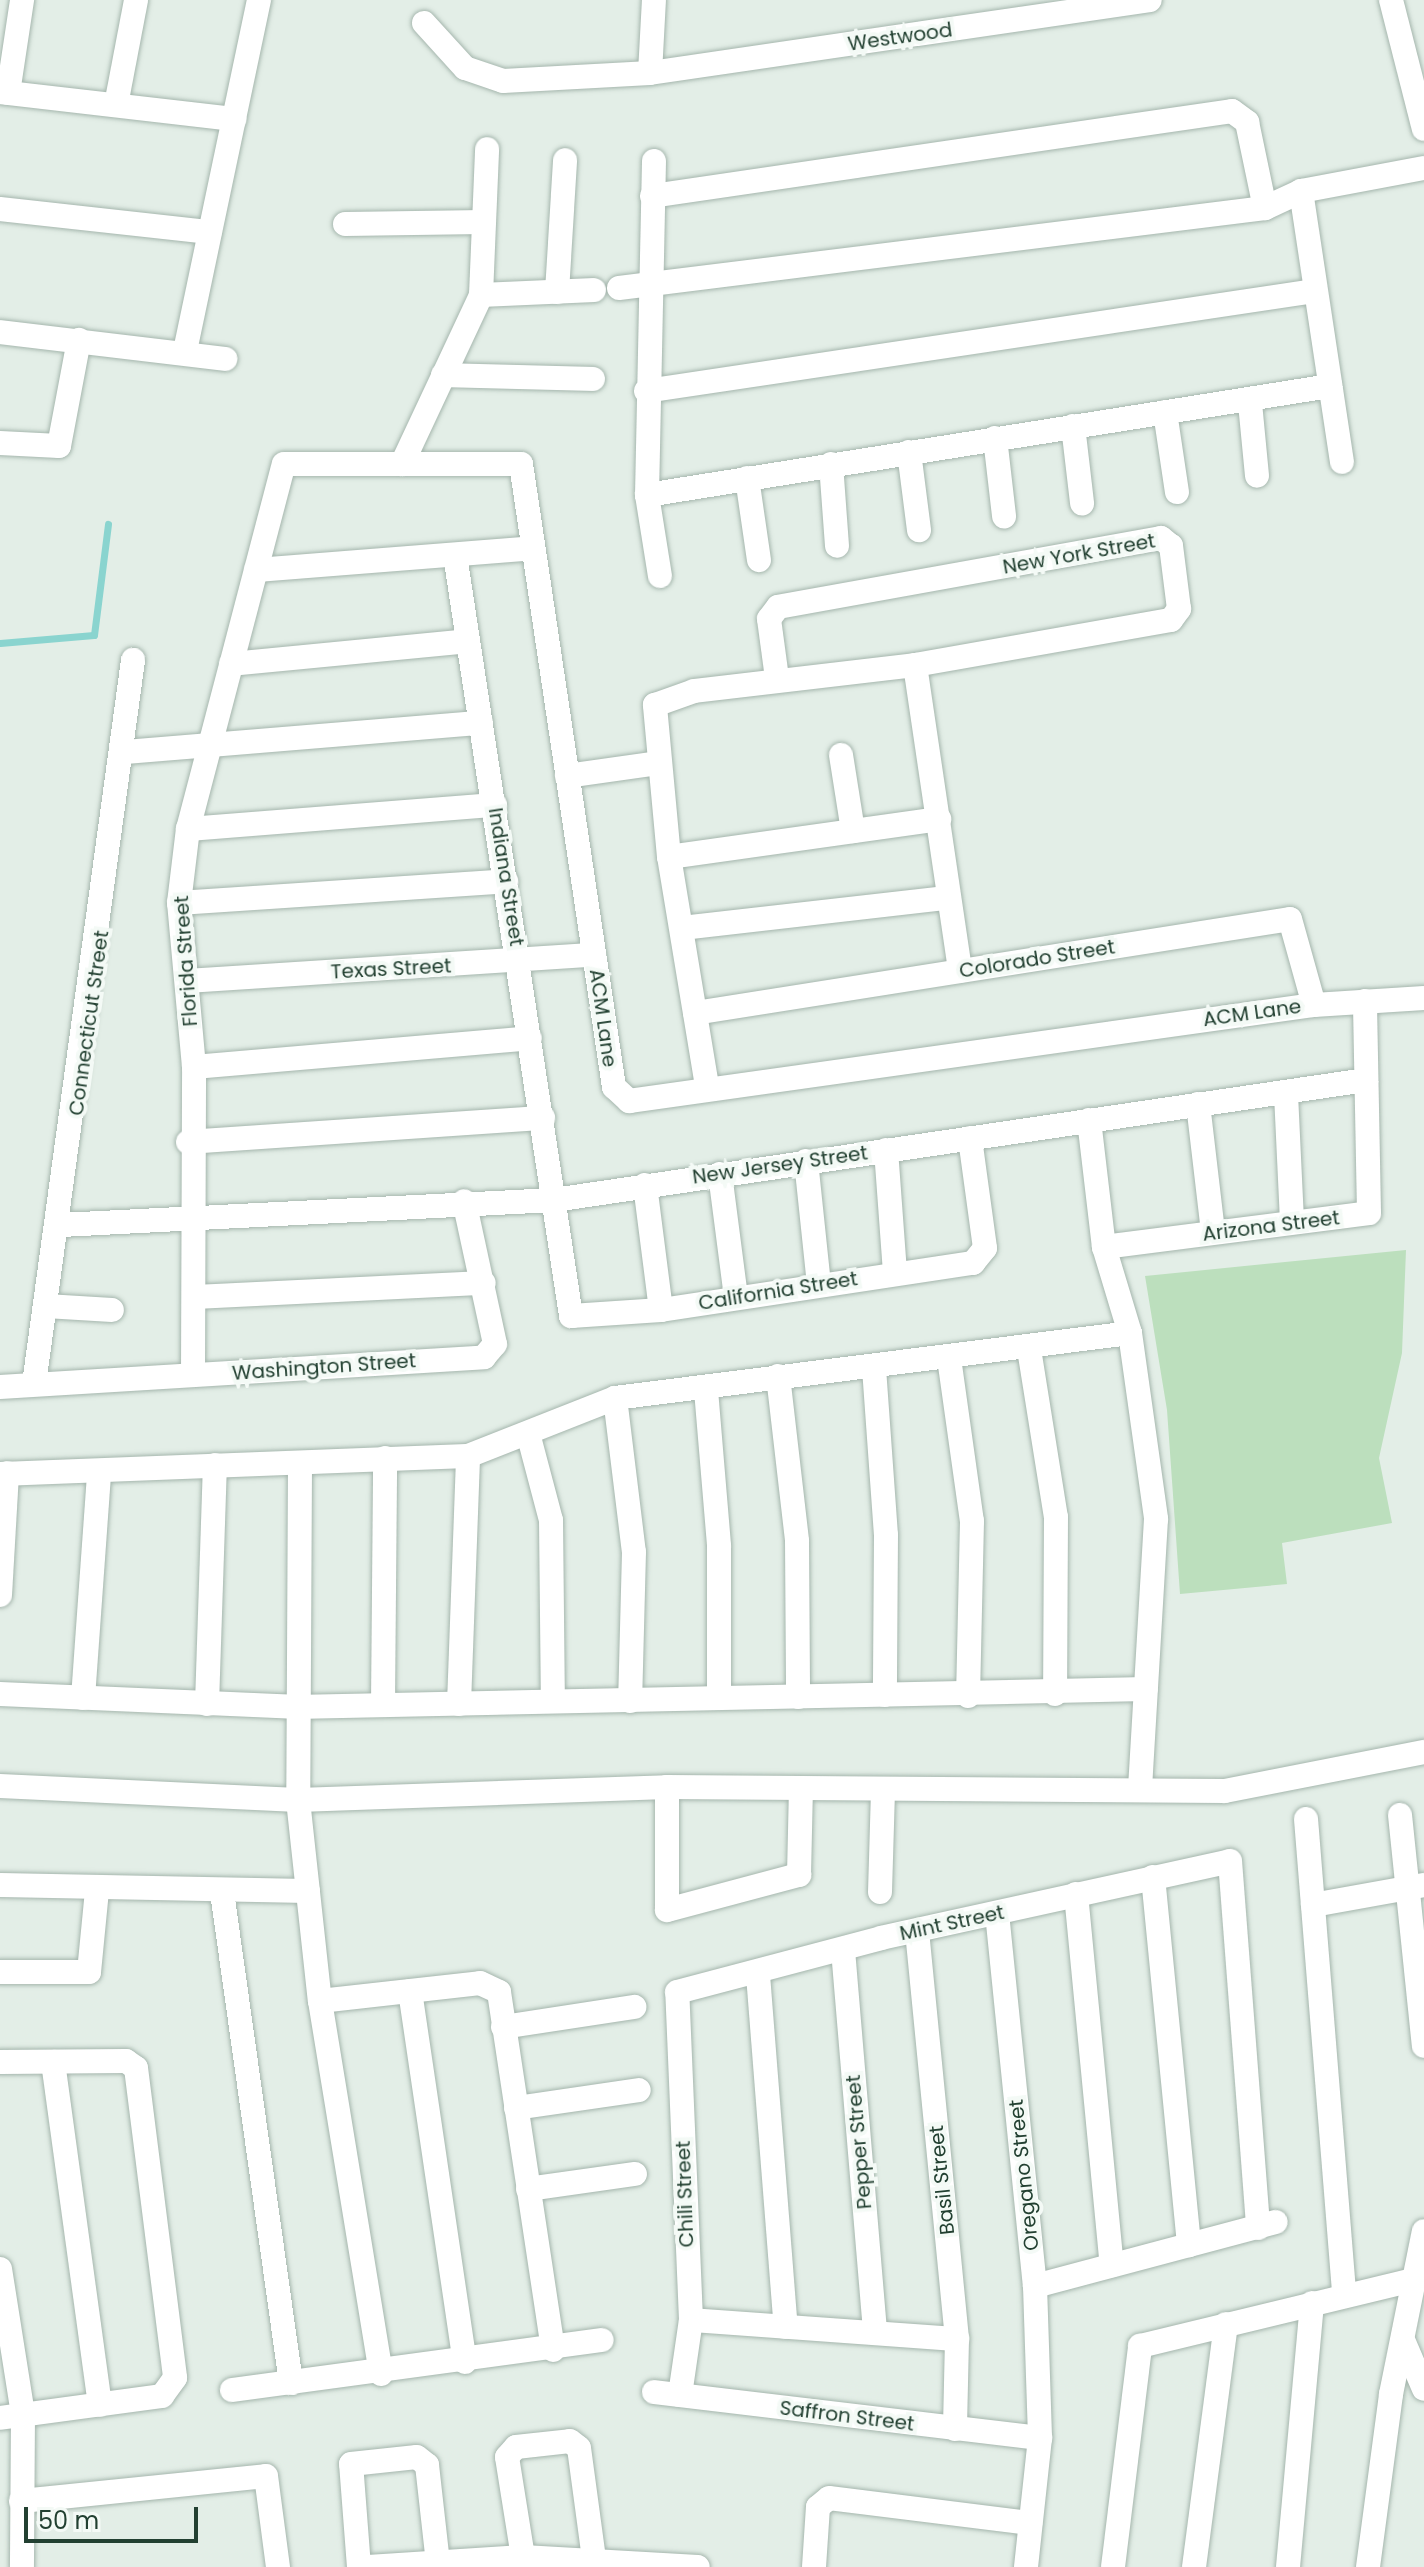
<!DOCTYPE html>
<style>
body{margin:0}
#map{position:relative;width:1424px;height:2567px;overflow:hidden;background:#e3eee7;font-family:Poppins,sans-serif}
div>[style]{position:absolute}
.green>*{inset:0;background:#bcdfbd}
.stream>*{height:7px;margin:-3.5px;padding:0 3.5px;transform-origin:3.5px;border-radius:3.5px;background:#8ad4cf}
.roads{filter:drop-shadow(0 0 2px #a5b6ad) drop-shadow(0 0 2px #a5b6ad)}
.minor>*{height:24px;margin:-12px;padding:0 12px;transform-origin:12px;border-radius:12px;background:#fff}
span{translate:-50% -50%;white-space:nowrap;text-align:center;line-height:1.15;-webkit-text-stroke:8px #f4faf6;paint-order:stroke}
.street-label{font-size:20px;color:#224031}
.scale{position:absolute;left:24px;top:2507px;width:174px;height:36px;box-sizing:border-box;border:4px solid #224031;border-top:0;padding-left:10px;font-size:24px;line-height:28px;white-space:nowrap;color:#224031;-webkit-text-stroke:6px #f4faf6;paint-order:stroke}
</style>
<div id="map">
<div class="green">
<div style="clip-path:polygon(1406px 1250px,1402px 1353px,1379px 1458px,1392px 1523px,1282px 1543px,1287px 1584px,1180px 1594px,1167px 1410px,1145px 1276px)"></div>
</div>
<div class="stream">
<div style="left:0;top:643px;width:94px;rotate:-4.9deg"></div>
<div style="left:94px;top:635px;width:112px;rotate:-82.8deg"></div>
</div>
<div class="roads">
<div class="minor">
<div style="left:1391px;top:0;width:133px;rotate:75.7deg"></div>
<div style="left:424px;top:23px;width:61px;rotate:47.7deg"></div>
<div style="left:465px;top:68px;width:40px;rotate:18.9deg"></div>
<div style="left:503px;top:81px;width:147px;rotate:-3.1deg"></div>
<div style="left:650px;top:73px;width:505px;rotate:-8.31deg"></div>
<div style="left:650px;top:73px;width:73px;rotate:-86.9deg"></div>
<div style="left:0;top:92px;width:236px;rotate:6.6deg"></div>
<div style="left:8px;top:93px;width:94px;rotate:-81.4deg"></div>
<div style="left:116px;top:105px;width:107px;rotate:-79.2deg"></div>
<div style="left:654px;top:161px;width:334px;rotate:91.2deg"></div>
<div style="left:647px;top:495px;width:692px;rotate:-9.07deg"></div>
<div style="left:1301px;top:191px;width:274px;rotate:81.4deg"></div>
<div style="left:652px;top:196px;width:586px;rotate:-8.34deg"></div>
<div style="left:1232px;top:111px;width:19px;rotate:36deg"></div>
<div style="left:1247px;top:122px;width:88px;rotate:78.2deg"></div>
<div style="left:0;top:209px;width:211px;rotate:6.3deg"></div>
<div style="left:345px;top:224px;width:139px;rotate:-0.8deg"></div>
<div style="left:619px;top:288px;width:651px;rotate:-7.06deg"></div>
<div style="left:1265px;top:208px;width:40px;rotate:-25deg"></div>
<div style="left:1301px;top:191px;width:125px;rotate:-10.6deg"></div>
<div style="left:557px;top:292px;width:132px;rotate:-86.5deg"></div>
<div style="left:481px;top:295px;width:113px;rotate:-2.5deg"></div>
<div style="left:0;top:332px;width:227px;rotate:6.8deg"></div>
<div style="left:185px;top:351px;width:359px;rotate:-78.1deg"></div>
<div style="left:443px;top:375px;width:150px;rotate:1.5deg"></div>
<div style="left:646px;top:391px;width:675px;rotate:-8.51deg"></div>
<div style="left:1250px;top:403px;width:73px;rotate:84.5deg"></div>
<div style="left:1165px;top:412px;width:81px;rotate:81.5deg"></div>
<div style="left:1073px;top:426px;width:78px;rotate:83.3deg"></div>
<div style="left:995px;top:438px;width:79px;rotate:83.4deg"></div>
<div style="left:0;top:443px;width:59px;rotate:2.9deg"></div>
<div style="left:59px;top:446px;width:108px;rotate:-79.3deg"></div>
<div style="left:909px;top:452px;width:79px;rotate:82.7deg"></div>
<div style="left:402px;top:464px;width:187px;rotate:-64.9deg"></div>
<div style="left:481px;top:295px;width:146px;rotate:-87.6deg"></div>
<div style="left:831px;top:464px;width:82px;rotate:85.8deg"></div>
<div style="left:747px;top:478px;width:83px;rotate:81.7deg"></div>
<div style="left:647px;top:495px;width:82px;rotate:80.9deg"></div>
<div style="left:455px;top:555px;width:770px;rotate:81.33deg"></div>
<div style="left:571px;top:1316px;width:90px;rotate:-3.8deg"></div>
<div style="left:661px;top:1310px;width:316px;rotate:-8.6deg"></div>
<div style="left:973px;top:1263px;width:19px;rotate:-51deg"></div>
<div style="left:985px;top:1248px;width:111px;rotate:-97.8deg"></div>
<div style="left:256px;top:570px;width:278px;rotate:-4.5deg"></div>
<div style="left:231px;top:664px;width:238px;rotate:-5.5deg"></div>
<div style="left:915px;top:665px;width:309px;rotate:81.6deg"></div>
<div style="left:125px;top:752px;width:357px;rotate:-4.7deg"></div>
<div style="left:841px;top:755px;width:77px;rotate:81deg"></div>
<div style="left:567px;top:776px;width:92px;rotate:-8.1deg"></div>
<div style="left:188px;top:829px;width:308px;rotate:-4.5deg"></div>
<div style="left:669px;top:857px;width:273px;rotate:-8deg"></div>
<div style="left:179px;top:903px;width:328px;rotate:-3.8deg"></div>
<div style="left:682px;top:928px;width:264px;rotate:-6.5deg"></div>
<div style="left:187px;top:981px;width:408px;rotate:-3.7deg"></div>
<div style="left:695px;top:1013px;width:602px;rotate:-8.98deg"></div>
<div style="left:1290px;top:919px;width:89px;rotate:74.4deg"></div>
<div style="left:194px;top:1067px;width:337px;rotate:-4.9deg"></div>
<div style="left:707px;top:1086px;width:232px;rotate:-99.4deg"></div>
<div style="left:669px;top:857px;width:153px;rotate:-95.3deg"></div>
<div style="left:655px;top:705px;width:41px;rotate:-19.7deg"></div>
<div style="left:694px;top:691px;width:223px;rotate:-6.7deg"></div>
<div style="left:915px;top:665px;width:260px;rotate:-10deg"></div>
<div style="left:1171px;top:620px;width:14px;rotate:-54deg"></div>
<div style="left:1179px;top:609px;width:64px;rotate:-97.2deg"></div>
<div style="left:1171px;top:546px;width:13px;rotate:-141deg"></div>
<div style="left:1161px;top:538px;width:389px;rotate:169.8deg"></div>
<div style="left:778px;top:607px;width:15px;rotate:127deg"></div>
<div style="left:769px;top:619px;width:60px;rotate:82.3deg"></div>
<div style="left:1286px;top:1094px;width:127px;rotate:87.3deg"></div>
<div style="left:1198px;top:1104px;width:129px;rotate:83.3deg"></div>
<div style="left:1089px;top:1120px;width:128px;rotate:83.3deg"></div>
<div style="left:1104px;top:1247px;width:90px;rotate:73.2deg"></div>
<div style="left:188px;top:1142px;width:356px;rotate:-3.9deg"></div>
<div style="left:886px;top:1150px;width:122px;rotate:85.8deg"></div>
<div style="left:806px;top:1161px;width:124px;rotate:84deg"></div>
<div style="left:720px;top:1174px;width:124px;rotate:82.6deg"></div>
<div style="left:645px;top:1185px;width:126px;rotate:82.7deg"></div>
<div style="left:61px;top:1225px;width:494px;rotate:-2.9deg"></div>
<div style="left:554px;top:1200px;width:821px;rotate:-8.41deg"></div>
<div style="left:1104px;top:1247px;width:267px;rotate:-7.3deg"></div>
<div style="left:1369px;top:1213px;width:212px;rotate:-91.1deg"></div>
<div style="left:195px;top:1297px;width:289px;rotate:-2.8deg"></div>
<div style="left:46px;top:1306px;width:66px;rotate:3.5deg"></div>
<div style="left:1029px;top:1349px;width:170px;rotate:80.9deg"></div>
<div style="left:1056px;top:1517px;width:177px;rotate:90.3deg"></div>
<div style="left:949px;top:1358px;width:165px;rotate:82deg"></div>
<div style="left:972px;top:1521px;width:175px;rotate:91.3deg"></div>
<div style="left:874px;top:1368px;width:167px;rotate:85.9deg"></div>
<div style="left:886px;top:1535px;width:160px;rotate:90.4deg"></div>
<div style="left:193px;top:1375px;width:308px;rotate:-89.8deg"></div>
<div style="left:194px;top:1067px;width:165px;rotate:-95.2deg"></div>
<div style="left:179px;top:903px;width:75px;rotate:-83.1deg"></div>
<div style="left:188px;top:829px;width:377px;rotate:-75.3deg"></div>
<div style="left:284px;top:464px;width:237px"></div>
<div style="left:521px;top:464px;width:630px;rotate:81.51deg"></div>
<div style="left:614px;top:1087px;width:21px;rotate:43deg"></div>
<div style="left:629px;top:1101px;width:692px;rotate:-7.98deg"></div>
<div style="left:1314px;top:1005px;width:110px;rotate:-3.6deg"></div>
<div style="left:778px;top:1376px;width:166px;rotate:83.4deg"></div>
<div style="left:797px;top:1541px;width:156px;rotate:89.6deg"></div>
<div style="left:34px;top:1384px;width:731px;rotate:-82.21deg"></div>
<div style="left:0;top:1387px;width:485px;rotate:-3.5deg"></div>
<div style="left:484px;top:1357px;width:17px;rotate:-50deg"></div>
<div style="left:495px;top:1344px;width:146px;rotate:-102.2deg"></div>
<div style="left:706px;top:1390px;width:157px;rotate:85.2deg"></div>
<div style="left:719px;top:1546px;width:151px;rotate:90deg"></div>
<div style="left:615px;top:1398px;width:155px;rotate:83deg"></div>
<div style="left:634px;top:1552px;width:149px;rotate:91.5deg"></div>
<div style="left:529px;top:1437px;width:86px;rotate:75.2deg"></div>
<div style="left:551px;top:1520px;width:181px;rotate:89.4deg"></div>
<div style="left:300px;top:1466px;width:334px;rotate:90.3deg"></div>
<div style="left:298px;top:1800px;width:202px;rotate:83.8deg"></div>
<div style="left:320px;top:2001px;width:378px;rotate:80.7deg"></div>
<div style="left:0;top:1474px;width:468px;rotate:-2.2deg"></div>
<div style="left:468px;top:1456px;width:158px;rotate:-21.5deg"></div>
<div style="left:615px;top:1398px;width:519px;rotate:-7.19deg"></div>
<div style="left:1130px;top:1333px;width:188px;rotate:82deg"></div>
<div style="left:1156px;top:1519px;width:270px;rotate:93.4deg"></div>
<div style="left:0;top:1595px;width:122px;rotate:-86.7deg"></div>
<div style="left:0;top:1694px;width:294px;rotate:2.5deg"></div>
<div style="left:294px;top:1707px;width:852px;rotate:-1.21deg"></div>
<div style="left:83px;top:1698px;width:224px;rotate:-85.9deg"></div>
<div style="left:207px;top:1704px;width:239px;rotate:-88.1deg"></div>
<div style="left:459px;top:1704px;width:248px;rotate:-87.9deg"></div>
<div style="left:383px;top:1705px;width:247px;rotate:-89.5deg"></div>
<div style="left:0;top:1786px;width:298px;rotate:2.7deg"></div>
<div style="left:298px;top:1800px;width:369px;rotate:-2deg"></div>
<div style="left:667px;top:1787px;width:558px;rotate:0.41deg"></div>
<div style="left:1225px;top:1791px;width:203px;rotate:-11.1deg"></div>
<div style="left:667px;top:1787px;width:123px;rotate:90deg"></div>
<div style="left:667px;top:1910px;width:137px;rotate:-14.9deg"></div>
<div style="left:799px;top:1875px;width:86px;rotate:-88.7deg"></div>
<div style="left:1400px;top:1815px;width:232px;rotate:84.1deg"></div>
<div style="left:1306px;top:1819px;width:478px;rotate:85.4deg"></div>
<div style="left:1153px;top:1877px;width:370px;rotate:84.4deg"></div>
<div style="left:0;top:1885px;width:308px;rotate:1.1deg"></div>
<div style="left:222px;top:1892px;width:496px;rotate:82deg"></div>
<div style="left:880px;top:1892px;width:103px;rotate:-88.3deg"></div>
<div style="left:1076px;top:1894px;width:373px;rotate:84.5deg"></div>
<div style="left:1313px;top:1905px;width:113px;rotate:-10.2deg"></div>
<div style="left:997px;top:1913px;width:375px;rotate:84.2deg"></div>
<div style="left:1035px;top:2286px;width:152px;rotate:88.1deg"></div>
<div style="left:1040px;top:2438px;width:130px;rotate:96.2deg"></div>
<div style="left:917px;top:1931px;width:410px;rotate:84.4deg"></div>
<div style="left:957px;top:2339px;width:90px;rotate:91.3deg"></div>
<div style="left:843px;top:1950px;width:384px;rotate:85.2deg"></div>
<div style="left:0;top:1972px;width:89px"></div>
<div style="left:89px;top:1972px;width:81px;rotate:-84.4deg"></div>
<div style="left:758px;top:1975px;width:353px;rotate:85.5deg"></div>
<div style="left:410px;top:1991px;width:375px;rotate:81.6deg"></div>
<div style="left:320px;top:2001px;width:161px;rotate:-6.4deg"></div>
<div style="left:480px;top:1983px;width:21px;rotate:25deg"></div>
<div style="left:499px;top:1992px;width:362px;rotate:81.4deg"></div>
<div style="left:503px;top:2027px;width:133px;rotate:-8.7deg"></div>
<div style="left:0;top:2062px;width:126px;rotate:-0.5deg"></div>
<div style="left:126px;top:2061px;width:12px;rotate:35deg"></div>
<div style="left:136px;top:2068px;width:312px;rotate:82.8deg"></div>
<div style="left:175px;top:2378px;width:22px;rotate:126deg"></div>
<div style="left:162px;top:2396px;width:163px;rotate:172.3deg"></div>
<div style="left:53px;top:2062px;width:346px;rotate:82.2deg"></div>
<div style="left:516px;top:2108px;width:124px;rotate:-8.3deg"></div>
<div style="left:528px;top:2189px;width:108px;rotate:-8deg"></div>
<div style="left:0;top:2269px;width:148px;rotate:81deg"></div>
<div style="left:23px;top:2415px;width:152px;rotate:90.4deg"></div>
<div style="left:1035px;top:2286px;width:249px;rotate:-14.9deg"></div>
<div style="left:691px;top:2320px;width:267px;rotate:4.1deg"></div>
<div style="left:1403px;top:2340px;width:53px;rotate:66.8deg"></div>
<div style="left:232px;top:2390px;width:373px;rotate:-7.7deg"></div>
<div style="left:654px;top:2392px;width:389px;rotate:6.8deg"></div>
<div style="left:680px;top:2395px;width:76px;rotate:-81.7deg"></div>
<div style="left:691px;top:2320px;width:328px;rotate:-92.4deg"></div>
<div style="left:677px;top:1992px;width:211px;rotate:-14.8deg"></div>
<div style="left:881px;top:1938px;width:357px;rotate:-12.4deg"></div>
<div style="left:1230px;top:1861px;width:368px;rotate:85.6deg"></div>
<div style="left:21px;top:2501px;width:246px;rotate:-5.8deg"></div>
<div style="left:266px;top:2476px;width:92px;rotate:82.5deg"></div>
<div style="left:523px;top:2557px;width:101px;rotate:-99.1deg"></div>
<div style="left:507px;top:2457px;width:13px;rotate:-48deg"></div>
<div style="left:516px;top:2447px;width:54px;rotate:-6.3deg"></div>
<div style="left:570px;top:2441px;width:11px;rotate:38deg"></div>
<div style="left:579px;top:2448px;width:120px;rotate:82.3deg"></div>
<div style="left:359px;top:2567px;width:103px;rotate:-94.4deg"></div>
<div style="left:351px;top:2464px;width:66px;rotate:-6.1deg"></div>
<div style="left:417px;top:2457px;width:13px;rotate:39deg"></div>
<div style="left:427px;top:2465px;width:99px;rotate:83.6deg"></div>
<div style="left:368px;top:2567px;width:155px;rotate:-3.7deg"></div>
<div style="left:523px;top:2557px;width:175px;rotate:3.3deg"></div>
<div style="left:814px;top:2567px;width:60px;rotate:-86.2deg"></div>
<div style="left:818px;top:2507px;width:14px;rotate:-39deg"></div>
<div style="left:829px;top:2498px;width:203px;rotate:7.1deg"></div>
<div style="left:1113px;top:2567px;width:223px;rotate:-83deg"></div>
<div style="left:1140px;top:2346px;width:281px;rotate:-13.6deg"></div>
<div style="left:1194px;top:2567px;width:245px;rotate:-82.5deg"></div>
<div style="left:1288px;top:2567px;width:265px;rotate:-84.8deg"></div>
<div style="left:1368px;top:2567px;width:175px;rotate:-82.4deg"></div>
<div style="left:1391px;top:2394px;width:166px;rotate:-78.6deg"></div>
</div>
</div>
<div class="street-label">
<span style="left:900px;top:37px;rotate:-8deg">Westwood</span>
<span style="left:1079px;top:554px;rotate:-10deg">New York Street</span>
<span style="left:506px;top:877px;rotate:81deg">Indiana Street</span>
<span style="left:1037px;top:959px;rotate:-9deg">Colorado Street</span>
<span style="left:186px;top:961px;rotate:-94deg">Florida Street</span>
<span style="left:391px;top:969px;rotate:-3deg">Texas Street</span>
<span style="left:1252px;top:1013px;rotate:-8deg">ACM Lane</span>
<span style="left:603px;top:1018px;rotate:82deg">ACM Lane</span>
<span style="left:89px;top:1023px;rotate:-82deg">Connecticut Street</span>
<span style="left:780px;top:1165px;rotate:-8deg">New Jersey Street</span>
<span style="left:1271px;top:1226px;rotate:-7deg">Arizona Street</span>
<span style="left:778px;top:1291px;rotate:-9deg">California Street</span>
<span style="left:324px;top:1367px;rotate:-4deg">Washington Street</span>
<span style="left:952px;top:1923px;rotate:-12deg">Mint Street</span>
<span style="left:859px;top:2142px;rotate:-95deg">Pepper Street</span>
<span style="left:1024px;top:2175px;rotate:-96deg">Oregano Street</span>
<span style="left:942px;top:2180px;rotate:-96deg">Basil Street</span>
<span style="left:685px;top:2194px;rotate:-92deg">Chili Street</span>
<span style="left:847px;top:2416px;rotate:7deg">Saffron Street</span>
</div>
<div class="scale">50 m</div>
</div>
